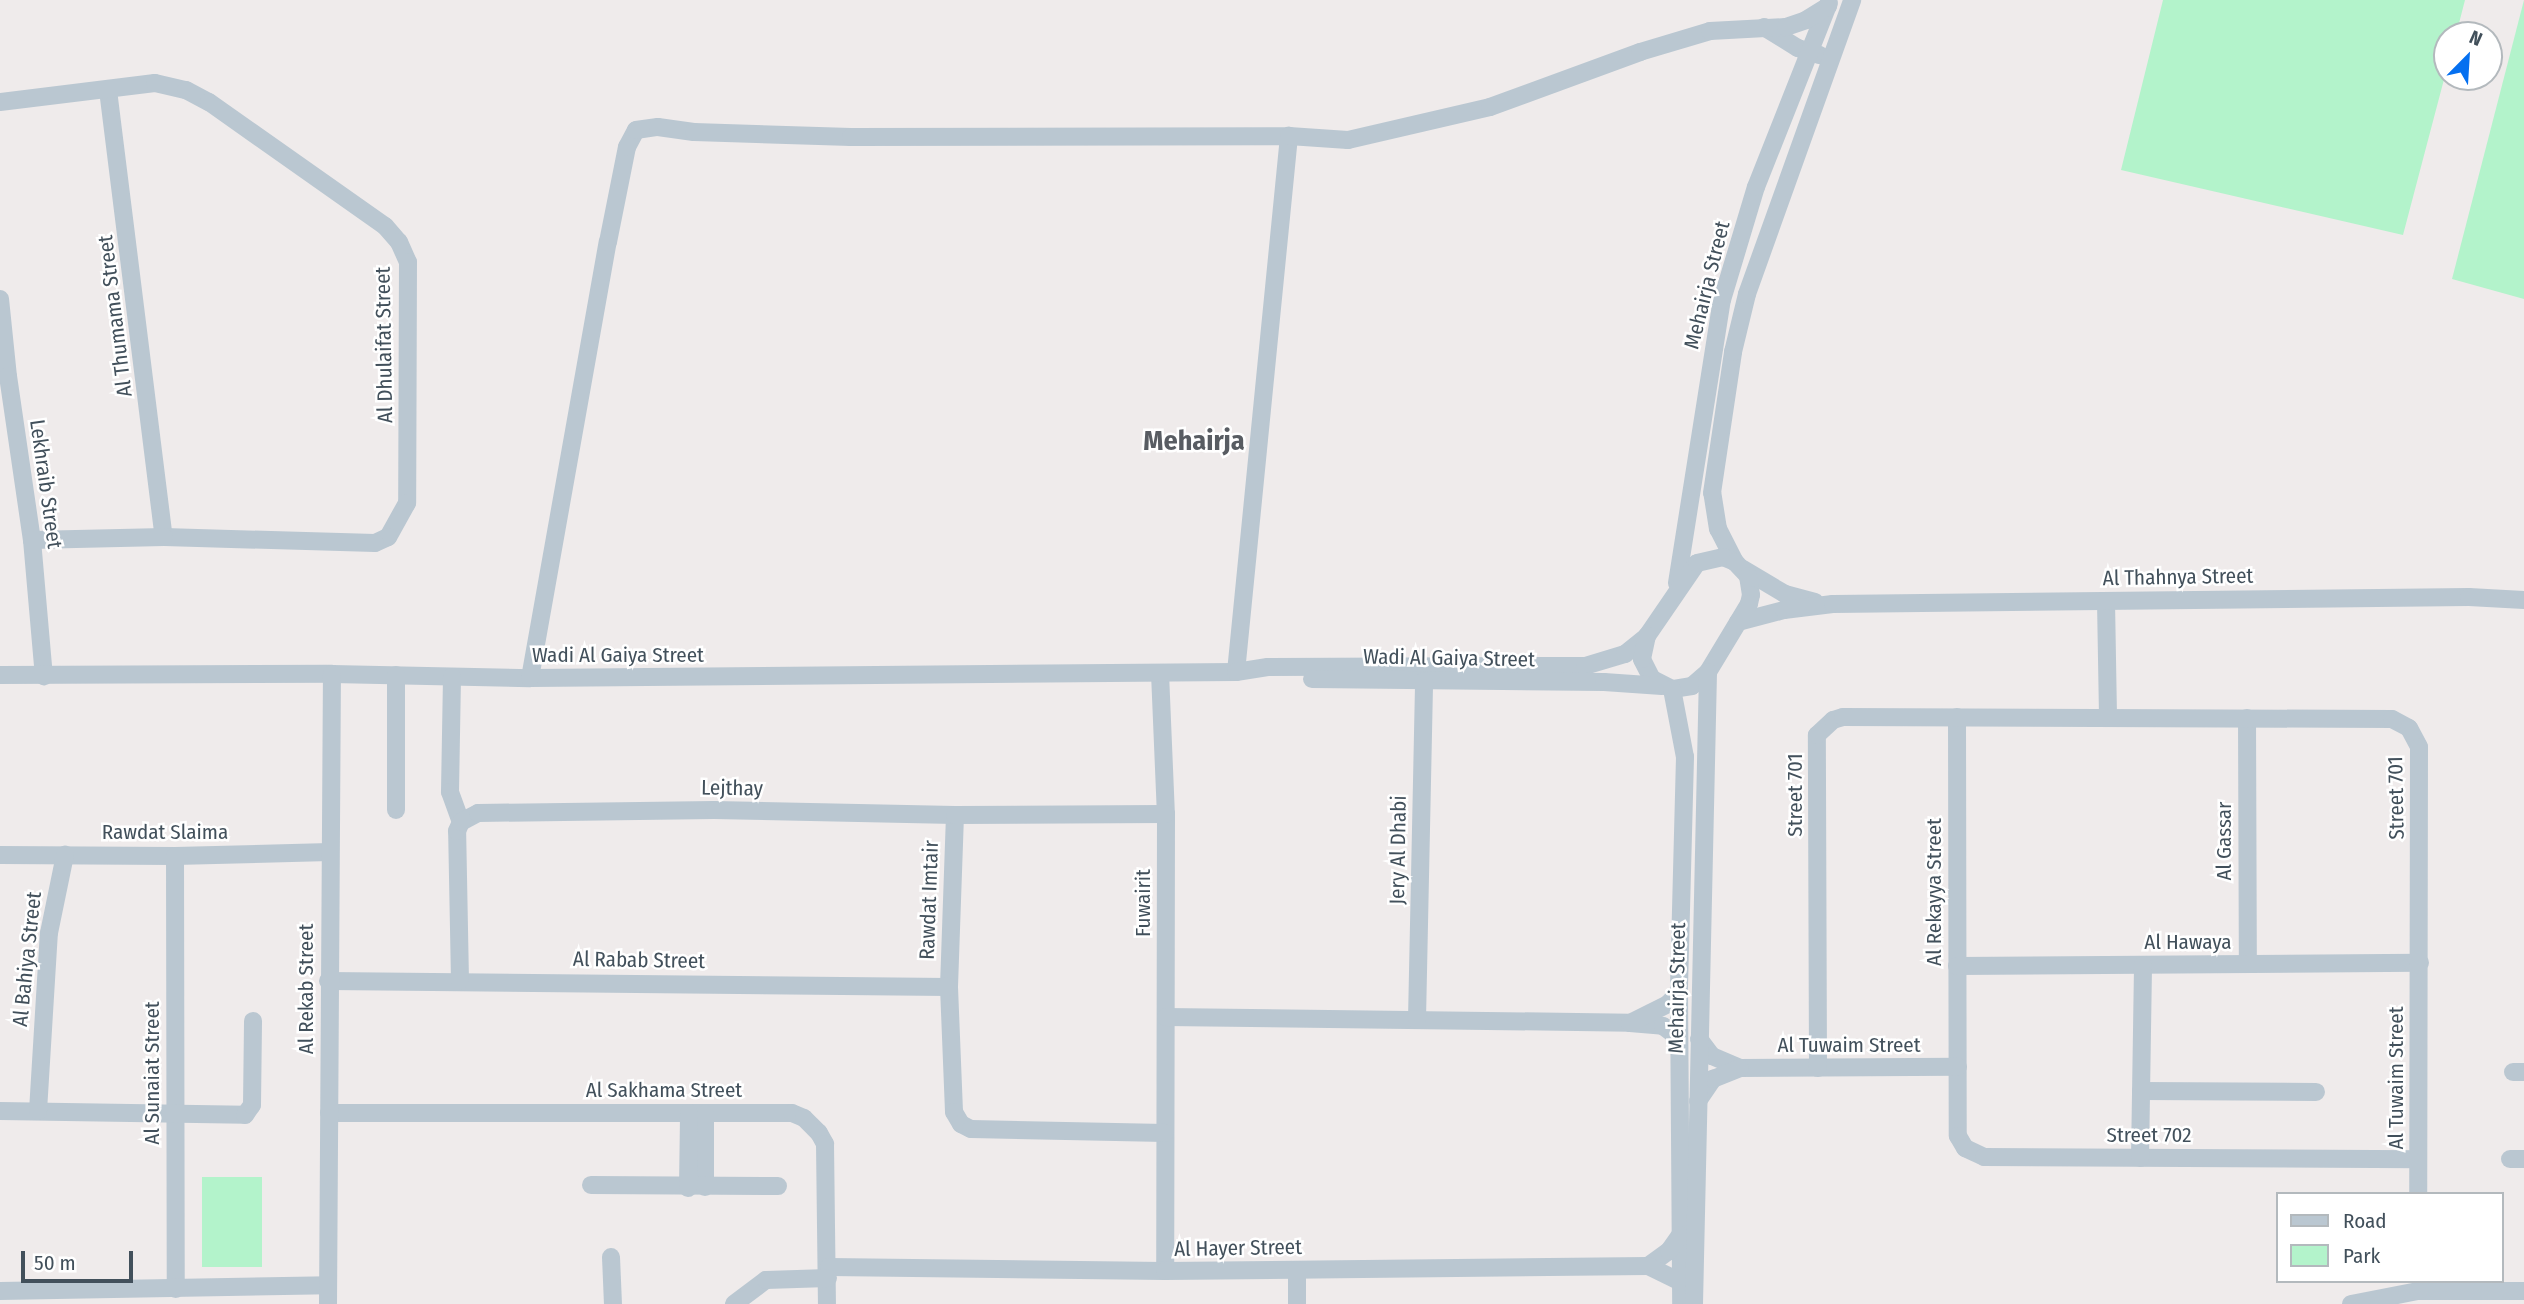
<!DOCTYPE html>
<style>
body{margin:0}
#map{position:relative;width:2524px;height:1304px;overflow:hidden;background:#efebeb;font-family:"Fira Sans Condensed",sans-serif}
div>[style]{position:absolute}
.green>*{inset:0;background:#b3f3cb;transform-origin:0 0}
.minor>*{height:18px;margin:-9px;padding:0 9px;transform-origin:9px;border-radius:9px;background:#bac7d1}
span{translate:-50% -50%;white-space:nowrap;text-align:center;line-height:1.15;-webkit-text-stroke:5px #fff;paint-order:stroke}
.street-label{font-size:21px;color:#42505b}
.district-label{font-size:28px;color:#585c62;font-weight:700}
.legend{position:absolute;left:2276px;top:1192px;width:228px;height:91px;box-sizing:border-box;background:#fff;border:2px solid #b3b9bd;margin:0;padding:9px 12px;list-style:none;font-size:21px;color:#42505b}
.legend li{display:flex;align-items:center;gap:14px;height:35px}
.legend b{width:35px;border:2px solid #b3b9bd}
.north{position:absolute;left:2433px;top:21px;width:70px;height:70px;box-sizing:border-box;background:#fff;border:2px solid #b3b9bd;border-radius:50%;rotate:24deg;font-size:19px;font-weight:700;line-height:28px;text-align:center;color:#42505b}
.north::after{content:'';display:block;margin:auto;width:24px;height:32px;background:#0570f0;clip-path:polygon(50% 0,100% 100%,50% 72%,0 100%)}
.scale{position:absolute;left:21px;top:1251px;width:112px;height:32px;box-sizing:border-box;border:4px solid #42505b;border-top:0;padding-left:9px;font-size:21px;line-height:24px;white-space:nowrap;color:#42505b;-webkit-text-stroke:5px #fff;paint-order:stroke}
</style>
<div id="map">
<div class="green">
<div style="clip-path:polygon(2163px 0,2465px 0,2456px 35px,2447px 35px,2447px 68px,2403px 235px,2121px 170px)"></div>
<div style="clip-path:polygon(2524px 0,2524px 299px,2452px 279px)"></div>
<div style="left:202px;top:1177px;width:60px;height:90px"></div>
</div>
<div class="minor">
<div style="left:1764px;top:27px;width:40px;rotate:32deg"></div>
<div style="left:1798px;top:48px;width:23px;rotate:18deg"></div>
<div style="left:108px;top:90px;width:450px;rotate:82.9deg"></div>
<div style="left:0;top:102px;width:156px;rotate:-7deg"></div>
<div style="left:155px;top:83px;width:32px;rotate:13deg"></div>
<div style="left:186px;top:90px;width:26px;rotate:28deg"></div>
<div style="left:209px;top:102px;width:215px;rotate:35.2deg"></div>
<div style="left:385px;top:226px;width:21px;rotate:49deg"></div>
<div style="left:399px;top:242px;width:22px;rotate:66deg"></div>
<div style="left:408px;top:262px;width:241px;rotate:90.2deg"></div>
<div style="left:407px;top:503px;width:39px;rotate:119deg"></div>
<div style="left:388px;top:537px;width:14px;rotate:155deg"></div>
<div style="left:375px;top:543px;width:211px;rotate:-178.4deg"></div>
<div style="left:164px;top:537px;width:132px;rotate:178.7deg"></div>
<div style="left:0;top:299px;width:77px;rotate:84.1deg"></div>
<div style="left:8px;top:376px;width:166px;rotate:81.7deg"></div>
<div style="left:32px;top:540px;width:137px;rotate:85deg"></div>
<div style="left:1735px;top:562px;width:37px;rotate:-117deg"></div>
<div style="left:1718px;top:529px;width:36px;rotate:-99deg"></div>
<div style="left:1712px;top:493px;width:143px;rotate:-81.5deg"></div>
<div style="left:1733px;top:352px;width:60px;rotate:-76.4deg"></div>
<div style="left:1747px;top:294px;width:312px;rotate:-70.3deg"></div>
<div style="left:1743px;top:569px;width:49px;rotate:30.8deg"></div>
<div style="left:1785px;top:594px;width:31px;rotate:15deg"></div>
<div style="left:1677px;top:583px;width:287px;rotate:-81deg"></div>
<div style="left:1722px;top:300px;width:118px;rotate:-73.3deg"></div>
<div style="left:1756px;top:187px;width:198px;rotate:-68.4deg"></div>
<div style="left:2106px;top:601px;width:117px;rotate:89deg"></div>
<div style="left:1738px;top:622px;width:48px;rotate:-14.6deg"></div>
<div style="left:1784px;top:610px;width:49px;rotate:-7deg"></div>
<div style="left:1833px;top:604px;width:636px;rotate:-0.63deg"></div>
<div style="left:2469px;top:597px;width:55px;rotate:3.1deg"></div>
<div style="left:1236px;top:672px;width:539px;rotate:-84.35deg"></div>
<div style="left:1160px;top:673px;width:141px;rotate:87.6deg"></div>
<div style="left:1166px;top:814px;width:457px;rotate:90.1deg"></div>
<div style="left:0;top:675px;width:332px;rotate:-0.2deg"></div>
<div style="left:332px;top:674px;width:198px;rotate:1.2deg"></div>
<div style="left:530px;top:678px;width:706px;rotate:-0.49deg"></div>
<div style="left:1236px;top:672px;width:32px;rotate:-9deg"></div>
<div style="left:1268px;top:667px;width:317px;rotate:-0.2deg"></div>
<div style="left:1585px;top:666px;width:42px;rotate:-16.7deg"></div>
<div style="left:1625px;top:654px;width:28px;rotate:-39deg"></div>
<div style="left:1647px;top:636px;width:88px;rotate:-55.6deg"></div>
<div style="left:1697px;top:563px;width:27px;rotate:-13deg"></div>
<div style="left:1723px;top:557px;width:13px;rotate:23deg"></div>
<div style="left:1735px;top:562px;width:19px;rotate:47deg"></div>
<div style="left:1748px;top:576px;width:19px;rotate:81deg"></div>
<div style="left:1751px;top:595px;width:9px;rotate:103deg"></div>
<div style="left:1749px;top:604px;width:79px;rotate:121.1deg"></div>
<div style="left:1708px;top:672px;width:21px;rotate:139deg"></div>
<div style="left:1692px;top:686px;width:20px;rotate:171deg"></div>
<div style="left:1672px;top:689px;width:22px;rotate:-153deg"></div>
<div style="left:1652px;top:679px;width:22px;rotate:-117deg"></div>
<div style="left:1642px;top:659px;width:24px;rotate:-78deg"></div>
<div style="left:396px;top:675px;width:135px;rotate:90deg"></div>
<div style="left:452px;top:677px;width:115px;rotate:91deg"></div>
<div style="left:450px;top:792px;width:32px;rotate:70deg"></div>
<div style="left:530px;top:678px;width:443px;rotate:-79.9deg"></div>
<div style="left:608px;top:242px;width:97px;rotate:-78.7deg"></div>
<div style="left:627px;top:147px;width:19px;rotate:-62deg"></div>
<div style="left:636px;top:130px;width:22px;rotate:-8deg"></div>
<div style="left:658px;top:127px;width:36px;rotate:8deg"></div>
<div style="left:694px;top:132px;width:157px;rotate:1.8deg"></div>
<div style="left:851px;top:137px;width:438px;rotate:-0.1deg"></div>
<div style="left:1289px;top:136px;width:59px;rotate:3.9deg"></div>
<div style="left:1348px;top:140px;width:146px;rotate:-13.1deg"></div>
<div style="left:1490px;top:107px;width:160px;rotate:-20.1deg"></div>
<div style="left:1640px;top:52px;width:73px;rotate:-16.7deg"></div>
<div style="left:1710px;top:31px;width:76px;rotate:-3deg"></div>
<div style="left:1786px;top:27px;width:21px;rotate:-19deg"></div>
<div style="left:1806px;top:20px;width:26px;rotate:-32deg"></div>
<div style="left:1312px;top:679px;width:292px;rotate:0.6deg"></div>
<div style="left:1604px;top:682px;width:58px;rotate:3.9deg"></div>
<div style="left:1672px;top:689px;width:69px;rotate:79.2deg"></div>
<div style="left:1685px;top:757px;width:235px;rotate:91.5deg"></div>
<div style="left:1679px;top:992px;width:312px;rotate:89.6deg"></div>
<div style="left:1957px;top:717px;width:419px;rotate:89.9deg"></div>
<div style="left:1958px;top:1136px;width:14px;rotate:60deg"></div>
<div style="left:1965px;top:1148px;width:21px;rotate:25deg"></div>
<div style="left:1984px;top:1157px;width:434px;rotate:0.3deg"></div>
<div style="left:2247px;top:718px;width:246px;rotate:89.8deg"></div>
<div style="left:955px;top:815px;width:172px;rotate:92deg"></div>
<div style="left:949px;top:987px;width:125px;rotate:87.7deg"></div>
<div style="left:954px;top:1112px;width:14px;rotate:60deg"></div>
<div style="left:961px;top:1124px;width:11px;rotate:27deg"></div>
<div style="left:971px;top:1129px;width:194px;rotate:1.2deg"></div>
<div style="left:0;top:855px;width:175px;rotate:0.3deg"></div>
<div style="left:175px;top:856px;width:155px;rotate:-1.5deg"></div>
<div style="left:175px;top:856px;width:433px;rotate:89.9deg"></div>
<div style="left:1957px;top:966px;width:463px;rotate:-0.4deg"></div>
<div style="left:328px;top:981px;width:621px;rotate:0.55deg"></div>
<div style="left:460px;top:981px;width:150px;rotate:-91.1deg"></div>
<div style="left:457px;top:831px;width:10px;rotate:-66deg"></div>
<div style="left:461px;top:822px;width:19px;rotate:-28deg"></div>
<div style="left:478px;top:813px;width:236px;rotate:-0.7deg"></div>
<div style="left:714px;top:810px;width:241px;rotate:1.2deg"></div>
<div style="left:955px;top:815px;width:211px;rotate:-0.3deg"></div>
<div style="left:1166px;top:1017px;width:464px;rotate:0.7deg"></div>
<div style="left:1630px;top:1023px;width:33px;rotate:5deg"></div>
<div style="left:1663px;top:1026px;width:20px;rotate:37deg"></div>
<div style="left:1417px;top:1020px;width:339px;rotate:-88.8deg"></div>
<div style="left:1630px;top:1023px;width:42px;rotate:-26.6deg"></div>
<div style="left:1668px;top:1004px;width:16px;rotate:-47deg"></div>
<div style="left:1699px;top:1039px;width:21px;rotate:53deg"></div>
<div style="left:1712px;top:1056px;width:30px;rotate:23deg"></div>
<div style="left:1740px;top:1068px;width:218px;rotate:-0.3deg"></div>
<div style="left:1818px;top:1068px;width:333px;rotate:-90.2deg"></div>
<div style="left:1817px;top:735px;width:22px;rotate:-43deg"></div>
<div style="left:1833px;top:720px;width:10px;rotate:-17deg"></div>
<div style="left:1843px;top:717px;width:549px;rotate:0.21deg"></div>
<div style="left:2392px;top:719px;width:19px;rotate:28deg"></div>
<div style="left:2409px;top:728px;width:21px;rotate:62deg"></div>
<div style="left:2419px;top:747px;width:447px;rotate:90.1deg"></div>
<div style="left:2513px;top:1072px;width:11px"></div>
<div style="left:2141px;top:1091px;width:175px;rotate:0.3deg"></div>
<div style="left:1698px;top:1101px;width:27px;rotate:-56deg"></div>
<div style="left:1713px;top:1079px;width:29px;rotate:-22deg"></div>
<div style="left:0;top:1111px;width:245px;rotate:0.9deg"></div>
<div style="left:245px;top:1115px;width:12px;rotate:-55deg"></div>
<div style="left:252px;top:1105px;width:84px;rotate:-89.3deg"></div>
<div style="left:38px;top:1111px;width:178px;rotate:-86.5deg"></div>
<div style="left:49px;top:933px;width:80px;rotate:-78.4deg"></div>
<div style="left:329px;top:1113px;width:463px"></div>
<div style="left:792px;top:1113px;width:13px;rotate:23deg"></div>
<div style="left:804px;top:1118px;width:21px;rotate:45deg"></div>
<div style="left:819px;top:1133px;width:13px;rotate:61deg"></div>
<div style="left:825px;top:1144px;width:160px;rotate:89.3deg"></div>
<div style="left:705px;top:1114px;width:73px;rotate:90deg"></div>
<div style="left:2140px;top:1158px;width:193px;rotate:-89.1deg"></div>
<div style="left:2510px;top:1159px;width:14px"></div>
<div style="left:591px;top:1185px;width:187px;rotate:0.3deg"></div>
<div style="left:688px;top:1188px;width:75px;rotate:-89.2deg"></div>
<div style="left:611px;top:1257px;width:47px;rotate:87.6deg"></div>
<div style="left:1648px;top:1266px;width:26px;rotate:-36deg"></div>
<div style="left:1669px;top:1251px;width:19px;rotate:-55deg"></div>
<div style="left:829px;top:1267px;width:336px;rotate:0.7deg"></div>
<div style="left:1165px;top:1271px;width:483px;rotate:-0.6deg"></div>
<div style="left:1648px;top:1266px;width:37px;rotate:26deg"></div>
<div style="left:1297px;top:1270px;width:34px;rotate:90deg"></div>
<div style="left:0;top:1291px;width:328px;rotate:-1deg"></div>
<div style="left:328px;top:1304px;width:630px;rotate:-89.64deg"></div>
<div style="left:734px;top:1304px;width:40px;rotate:-37deg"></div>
<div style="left:766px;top:1280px;width:62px;rotate:-1.8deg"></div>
<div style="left:1694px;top:1304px;width:632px;rotate:-88.73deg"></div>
<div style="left:2351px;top:1304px;width:68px;rotate:-11deg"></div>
<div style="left:2418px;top:1291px;width:106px"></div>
</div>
<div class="street-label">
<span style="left:1707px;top:285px;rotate:-76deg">Mehairja Street</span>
<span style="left:115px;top:316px;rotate:-97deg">Al Thumama Street</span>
<span style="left:384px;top:345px;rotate:-91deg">Al Dhulaifat Street</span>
<span style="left:46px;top:484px;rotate:82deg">Lekhraib Street</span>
<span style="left:2178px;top:577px;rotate:-1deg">Al Thahnya Street</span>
<span style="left:618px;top:655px">Wadi Al Gaiya Street</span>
<span style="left:1449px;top:658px;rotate:1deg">Wadi Al Gaiya Street</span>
<span style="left:732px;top:788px;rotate:1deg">Lejthay</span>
<span style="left:1795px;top:795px;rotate:-90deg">Street 701</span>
<span style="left:2396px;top:798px;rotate:-91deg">Street 701</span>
<span style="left:165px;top:832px">Rawdat Slaima</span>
<span style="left:2224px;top:841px;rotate:-90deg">Al Gassar</span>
<span style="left:1398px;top:850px;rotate:-89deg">Jery Al Dhabi</span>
<span style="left:1934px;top:892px;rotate:-90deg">Al Rekayya Street</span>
<span style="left:929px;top:900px;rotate:-88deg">Rawdat Imtair</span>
<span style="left:1143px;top:903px;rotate:-90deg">Fuwairit</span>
<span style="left:2188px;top:942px">Al Hawaya</span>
<span style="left:27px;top:959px;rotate:-84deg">Al Bahiya Street</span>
<span style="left:639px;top:960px;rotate:1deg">Al Rabab Street</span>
<span style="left:1677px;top:988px;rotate:-89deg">Mehairja Street</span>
<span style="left:306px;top:989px;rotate:-90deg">Al Rekab Street</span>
<span style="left:1849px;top:1045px">Al Tuwaim Street</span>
<span style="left:152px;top:1073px;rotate:-90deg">Al Sunaiat Street</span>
<span style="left:2396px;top:1078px;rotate:-90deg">Al Tuwaim Street</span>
<span style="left:664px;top:1090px">Al Sakhama Street</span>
<span style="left:2149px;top:1135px">Street 702</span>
<span style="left:1238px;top:1248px;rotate:-1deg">Al Hayer Street</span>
</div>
<div class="district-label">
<span style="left:1194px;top:441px">Mehairja</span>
</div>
<ul class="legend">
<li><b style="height:9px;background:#bac7d1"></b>Road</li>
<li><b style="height:19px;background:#b3f3cb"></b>Park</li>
</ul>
<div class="north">N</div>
<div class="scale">50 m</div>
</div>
